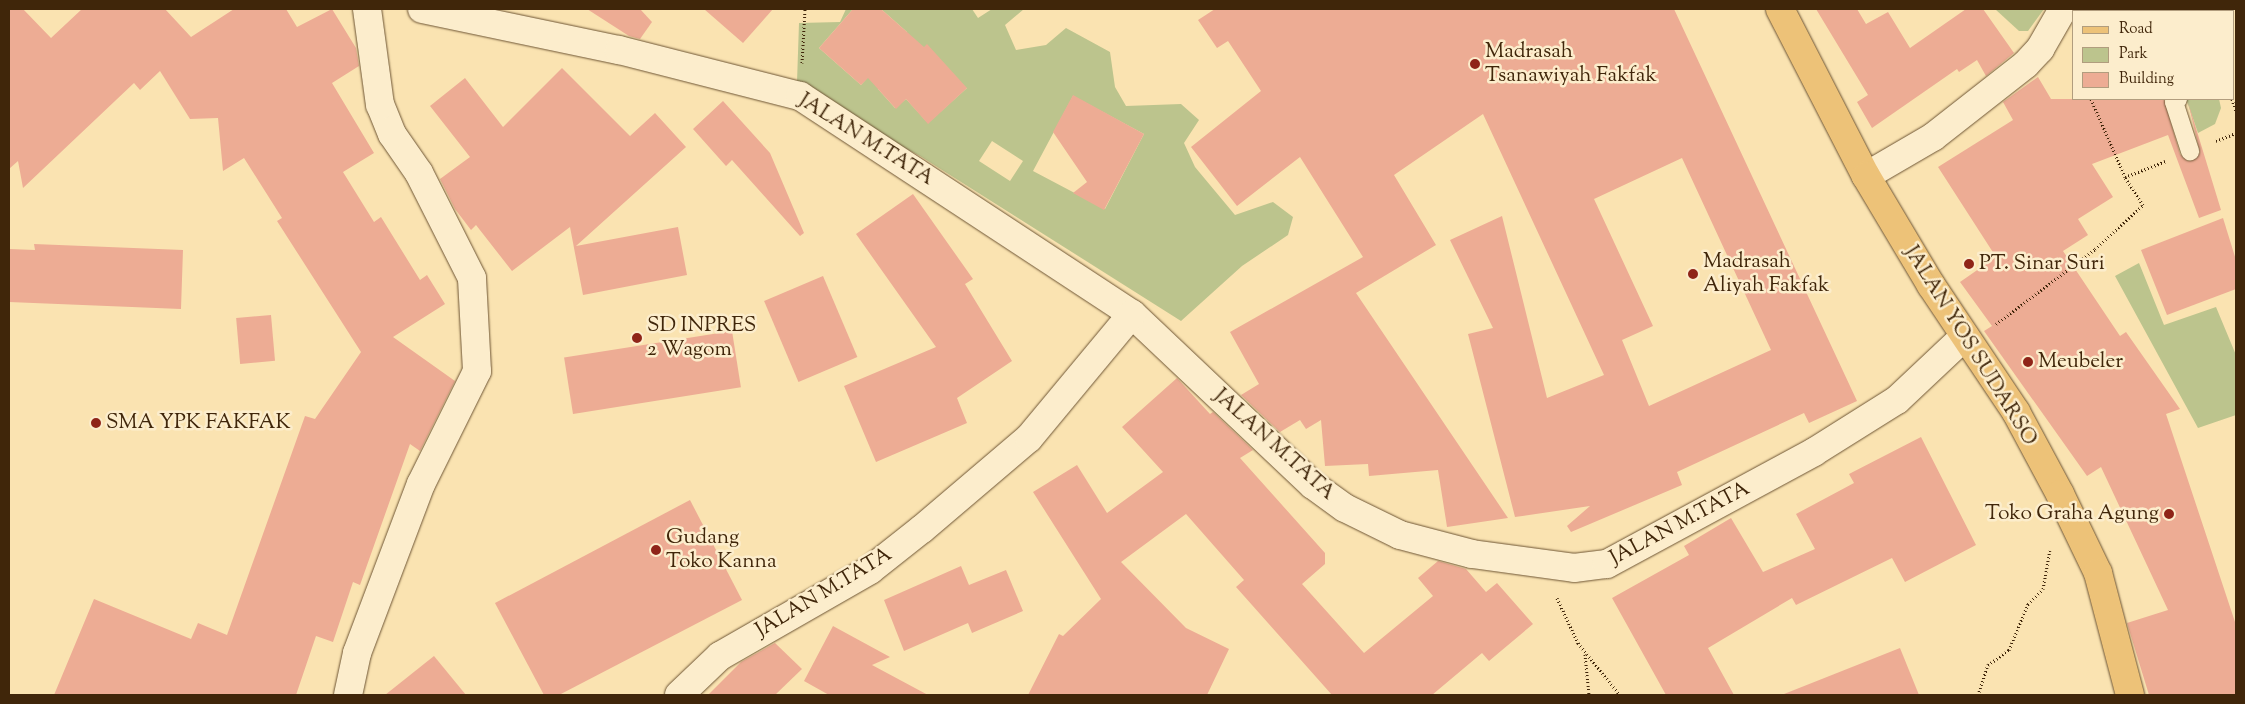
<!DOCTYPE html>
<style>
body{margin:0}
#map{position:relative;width:2245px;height:704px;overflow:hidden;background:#fae3b1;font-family:"Sorts Mill Goudy",serif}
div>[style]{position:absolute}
.green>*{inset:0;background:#bcc48d}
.building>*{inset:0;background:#edac94;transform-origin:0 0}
.path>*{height:3px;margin-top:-1.5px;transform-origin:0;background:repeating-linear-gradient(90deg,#40260a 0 1px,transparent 0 3.5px)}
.roads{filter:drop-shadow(0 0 1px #6e5534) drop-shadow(0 0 1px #6e5534)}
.service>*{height:18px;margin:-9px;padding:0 9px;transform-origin:9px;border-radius:9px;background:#fcedcc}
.minor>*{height:28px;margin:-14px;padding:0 14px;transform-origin:14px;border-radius:14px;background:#fcedcc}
.secondary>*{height:28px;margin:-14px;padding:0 14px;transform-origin:14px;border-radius:14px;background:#fcedcc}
.primary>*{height:28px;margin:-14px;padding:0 14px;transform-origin:14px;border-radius:14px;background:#edc278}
.dots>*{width:14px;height:14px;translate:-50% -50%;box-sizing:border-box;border:2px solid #fcedcc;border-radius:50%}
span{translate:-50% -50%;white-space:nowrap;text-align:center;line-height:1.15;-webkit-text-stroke:5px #fcedcc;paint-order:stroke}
.poi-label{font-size:21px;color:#40260a}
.left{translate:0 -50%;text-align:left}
.right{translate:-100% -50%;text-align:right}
.street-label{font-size:21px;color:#40260a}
.frame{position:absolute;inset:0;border:10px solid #40260a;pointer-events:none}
.legend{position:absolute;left:2072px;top:10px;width:162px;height:90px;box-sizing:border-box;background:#fcedcc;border:1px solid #b19d7e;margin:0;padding:6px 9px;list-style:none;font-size:15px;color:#40260a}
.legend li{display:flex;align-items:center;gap:10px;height:25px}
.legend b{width:25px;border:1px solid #b19d7e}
</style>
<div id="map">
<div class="green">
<div style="clip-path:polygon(evenodd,846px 9px,853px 9px,819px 48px,861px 85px,907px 32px,881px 9px,972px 9px,978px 18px,992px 9px,1024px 9px,1005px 25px,1016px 50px,1046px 45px,1066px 28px,1110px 52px,1115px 87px,1126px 106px,1181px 104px,1199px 120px,1184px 143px,1195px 167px,1235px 215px,1273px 202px,1293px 217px,1288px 235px,1242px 266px,1181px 321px,920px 156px,844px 116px,797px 82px,799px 23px,840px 22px,846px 9px,967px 88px,928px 123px,906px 99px,895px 108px,878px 89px,967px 88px,846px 9px,1073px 96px,1144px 134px,1105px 209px,1033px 171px,1073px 96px,846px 9px,992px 141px,1023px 161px,1010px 181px,979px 161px,992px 141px)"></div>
<div style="clip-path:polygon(1995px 9px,2044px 9px,2028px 31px,2019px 31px)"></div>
<div style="clip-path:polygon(2186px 99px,2219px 99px,2221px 108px,2215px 124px,2198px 133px)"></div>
<div style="clip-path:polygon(2139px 263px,2164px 325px,2216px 307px,2236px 355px,2236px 415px,2198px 428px,2115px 276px)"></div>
</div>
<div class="building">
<div style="clip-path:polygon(9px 9px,23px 9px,51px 38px,82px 9px,165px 9px,191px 37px,234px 9px,286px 9px,297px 27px,332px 9px,356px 48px,359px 66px,332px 83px,374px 153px,343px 172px,374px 222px,381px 217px,420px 280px,427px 275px,445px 304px,393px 337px,455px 381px,420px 451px,410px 444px,360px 585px,353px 582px,333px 642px,316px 636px,296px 695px,54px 695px,94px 599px,191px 639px,198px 623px,227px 635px,305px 416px,315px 419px,361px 352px,277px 221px,282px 218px,244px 158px,223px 171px,218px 118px,190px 119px,160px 71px,140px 90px,134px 83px,23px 188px,18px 161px,9px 169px)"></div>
<div style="clip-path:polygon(587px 9px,640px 9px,652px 22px,640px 39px,629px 36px)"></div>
<div style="clip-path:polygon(704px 9px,773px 9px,743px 43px)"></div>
<div style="clip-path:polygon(853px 9px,881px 9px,924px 47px,927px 44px,967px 88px,928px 124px,906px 99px,896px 109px,868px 78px,861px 85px,819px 48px)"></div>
<div style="clip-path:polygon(evenodd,1215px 9px,1674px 9px,1857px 401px,1809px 423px,1804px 413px,1677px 472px,1682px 485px,1571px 532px,1567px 526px,1590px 506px,1515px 517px,1468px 334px,1493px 328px,1450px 240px,1502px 216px,1547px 398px,1604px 375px,1483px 114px,1394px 175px,1436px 245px,1356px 293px,1508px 518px,1447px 527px,1438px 470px,1369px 476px,1368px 464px,1325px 466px,1321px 420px,1306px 429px,1300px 420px,1280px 432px,1241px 395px,1259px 384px,1230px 332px,1363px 257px,1300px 157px,1237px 206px,1191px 147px,1261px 91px,1228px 41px,1217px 48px,1198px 20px,1215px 9px,1682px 158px,1771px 350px,1649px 406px,1622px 340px,1653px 326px,1594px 199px,1682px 158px)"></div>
<div style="clip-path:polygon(1816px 9px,1857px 9px,1866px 24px,1888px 12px,1910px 48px,1966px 9px,1983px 9px,2014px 53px,1986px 76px,1977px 60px,1959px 72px,1957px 69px,1872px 128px,1857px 102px,1868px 95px)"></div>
<div style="clip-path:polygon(562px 68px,630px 136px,655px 113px,686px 147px,576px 246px,678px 227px,687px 275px,583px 295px,570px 227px,512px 271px,476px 225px,471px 230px,455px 209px,440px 179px,470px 157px,430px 106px,465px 78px,503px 127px)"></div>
<div style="clip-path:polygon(2038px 77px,2051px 99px,2164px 99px,2180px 154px,2188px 161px,2200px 153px,2188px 102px,2221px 210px,2199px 218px,2168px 135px,2092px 164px,2113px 197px,2078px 219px,2088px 235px,2063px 251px,2120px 336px,2126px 332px,2180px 409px,2166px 414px,2236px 625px,2236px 695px,2149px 695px,2127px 623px,2168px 610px,2101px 467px,2087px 476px,1984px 331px,1992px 326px,1960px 282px,1996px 257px,1938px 167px,2013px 120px,2003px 102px)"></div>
<div style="clip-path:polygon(1073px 95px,1144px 134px,1104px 210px,1073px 193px,1087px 182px,1053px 132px)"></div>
<div style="clip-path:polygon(723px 101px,770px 153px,804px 233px,800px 236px,732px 160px,726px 166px,693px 129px)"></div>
<div style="clip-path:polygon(913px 194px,973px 279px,965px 284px,1012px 361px,957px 398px,967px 423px,876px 462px,844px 386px,936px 347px,856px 234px)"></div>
<div style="clip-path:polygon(2223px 218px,2236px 260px,2236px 289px,2167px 315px,2141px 250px)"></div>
<div style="clip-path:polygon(34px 244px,183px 250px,181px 309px,9px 302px,9px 249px,35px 250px)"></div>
<div style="left:823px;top:276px;width:88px;height:64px;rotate:67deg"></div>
<div style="left:271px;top:315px;width:46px;height:35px;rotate:85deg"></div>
<div style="left:732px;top:331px;width:57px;height:170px;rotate:81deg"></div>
<div style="clip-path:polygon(1177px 378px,1210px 414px,1213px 412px,1253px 450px,1240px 458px,1325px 553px,1325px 564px,1302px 584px,1364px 653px,1433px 596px,1418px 578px,1438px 561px,1466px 569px,1486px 592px,1497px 583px,1533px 624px,1489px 661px,1482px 653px,1432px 695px,1332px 695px,1236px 587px,1244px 580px,1186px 514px,1121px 562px,1186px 628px,1229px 649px,1207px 695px,1028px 695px,1059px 634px,1063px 636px,1101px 599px,1033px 492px,1077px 465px,1107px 513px,1163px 472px,1122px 427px)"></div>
<div style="clip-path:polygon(1921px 437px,1976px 545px,1905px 582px,1892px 558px,1796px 605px,1792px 598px,1708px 648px,1734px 695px,1666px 695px,1612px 598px,1689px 555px,1684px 546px,1731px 518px,1763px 572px,1815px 549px,1796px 514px,1854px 483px,1849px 474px)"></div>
<div style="clip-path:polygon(690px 500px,742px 600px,559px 695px,544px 695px,495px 603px)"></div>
<div style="clip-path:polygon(961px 566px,969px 585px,1006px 570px,1023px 611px,972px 633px,968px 623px,904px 651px,884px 600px)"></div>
<div style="clip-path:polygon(833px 626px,890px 657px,872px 665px,928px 695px,829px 695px,804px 681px)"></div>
<div style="clip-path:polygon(775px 643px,802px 669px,775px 695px,708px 695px,741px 662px)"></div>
<div style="clip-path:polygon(1900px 648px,1919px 695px,1785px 695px,1784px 694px)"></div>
<div style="clip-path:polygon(434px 656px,466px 695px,385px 695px)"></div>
</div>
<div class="path">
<div style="left:2196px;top:9px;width:2px;rotate:63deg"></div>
<div style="left:802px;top:63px;width:54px;rotate:-86.8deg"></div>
<div style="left:2091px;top:99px;width:85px;rotate:66.4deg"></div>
<div style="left:2125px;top:177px;width:44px;rotate:-21.3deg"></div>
<div style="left:2232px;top:99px;width:13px;rotate:72deg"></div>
<div style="left:2216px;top:141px;width:22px;rotate:-22deg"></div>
<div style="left:1996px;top:324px;width:124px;rotate:-37.1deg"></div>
<div style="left:2095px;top:249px;width:65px;rotate:-42.5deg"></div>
<div style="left:2143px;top:205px;width:33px;rotate:-123deg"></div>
<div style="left:1557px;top:598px;width:50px;rotate:65deg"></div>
<div style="left:1578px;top:643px;width:67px;rotate:51.1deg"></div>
<div style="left:1585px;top:654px;width:41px;rotate:84.4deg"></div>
<div style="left:1978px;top:695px;width:32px;rotate:-72deg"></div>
<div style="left:1988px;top:665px;width:26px;rotate:-36deg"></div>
<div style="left:2009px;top:650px;width:50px;rotate:-67.6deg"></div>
<div style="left:2028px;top:604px;width:21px;rotate:-45deg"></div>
<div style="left:2043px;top:589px;width:39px;rotate:-80deg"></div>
</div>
<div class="roads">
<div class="service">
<div style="left:2178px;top:99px;width:5px;rotate:143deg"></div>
<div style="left:2174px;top:102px;width:52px;rotate:71.9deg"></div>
</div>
<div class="minor">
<div style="left:422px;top:9px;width:201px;rotate:11.8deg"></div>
<div style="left:619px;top:50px;width:187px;rotate:14.3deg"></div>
<div style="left:800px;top:96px;width:397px;rotate:33.3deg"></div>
<div style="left:1132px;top:314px;width:249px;rotate:43.4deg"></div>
<div style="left:1313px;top:485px;width:39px;rotate:36deg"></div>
<div style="left:1345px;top:508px;width:61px;rotate:26.1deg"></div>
<div style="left:1400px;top:535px;width:74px;rotate:14.8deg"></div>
<div style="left:1472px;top:554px;width:103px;rotate:7.8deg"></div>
<div style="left:1574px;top:568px;width:33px;rotate:-7deg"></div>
<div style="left:1607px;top:564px;width:235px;rotate:-28.4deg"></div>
<div style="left:1814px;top:452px;width:98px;rotate:-32.1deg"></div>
<div style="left:1897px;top:400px;width:93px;rotate:-43.3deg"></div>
<div style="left:1866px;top:176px;width:78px;rotate:-30.2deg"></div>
<div style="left:1933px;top:137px;width:118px;rotate:-38.1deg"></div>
<div style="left:2026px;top:64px;width:21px;rotate:-47deg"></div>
<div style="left:2040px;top:49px;width:46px;rotate:-60.1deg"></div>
<div style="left:679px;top:695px;width:57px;rotate:-43.6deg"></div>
<div style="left:720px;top:656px;width:173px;rotate:-29.8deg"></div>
<div style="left:870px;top:570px;width:66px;rotate:-38.3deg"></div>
<div style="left:922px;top:529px;width:140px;rotate:-40.4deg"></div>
<div style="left:1029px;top:438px;width:161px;rotate:-50.3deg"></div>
</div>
<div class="secondary">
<div style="left:348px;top:695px;width:43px;rotate:-77.9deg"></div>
<div style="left:357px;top:653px;width:181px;rotate:-69.3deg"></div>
<div style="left:421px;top:484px;width:126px;rotate:-63.6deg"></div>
<div style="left:477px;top:371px;width:93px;rotate:-93.1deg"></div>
<div style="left:472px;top:278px;width:118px;rotate:-116.8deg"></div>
<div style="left:419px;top:173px;width:47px;rotate:-124.7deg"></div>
<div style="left:392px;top:134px;width:31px;rotate:-112deg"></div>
<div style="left:380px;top:105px;width:97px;rotate:-97.7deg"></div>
</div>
<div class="primary">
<div style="left:1780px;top:9px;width:188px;rotate:62.8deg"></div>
<div style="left:1866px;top:176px;width:127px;rotate:59.2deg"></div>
<div style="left:1931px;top:285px;width:153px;rotate:56.2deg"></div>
<div style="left:2016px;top:412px;width:93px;rotate:61.8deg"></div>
<div style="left:2060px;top:494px;width:88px;rotate:64.3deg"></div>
<div style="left:2098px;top:573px;width:126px;rotate:75.3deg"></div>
</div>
</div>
<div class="dots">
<div style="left:1475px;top:64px;background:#8f2418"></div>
<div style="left:1969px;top:264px;background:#8f2418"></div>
<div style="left:1693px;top:274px;background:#8f2418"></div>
<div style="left:637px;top:338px;background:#8f2418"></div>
<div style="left:2028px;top:362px;background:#8f2418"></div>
<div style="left:96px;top:423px;background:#8f2418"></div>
<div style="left:2169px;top:514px;background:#8f2418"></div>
<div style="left:656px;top:550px;background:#8f2418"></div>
</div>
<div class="poi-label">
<span class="left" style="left:1485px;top:64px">Madrasah<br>Tsanawiyah Fakfak</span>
<span class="left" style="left:1703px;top:274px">Madrasah<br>Aliyah Fakfak</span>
<span class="left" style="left:1979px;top:264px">PT. Sinar Suri</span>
<span class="left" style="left:647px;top:338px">SD INPRES<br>2 Wagom</span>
<span class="left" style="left:2038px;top:362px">Meubeler</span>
<span class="left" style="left:106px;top:423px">SMA YPK FAKFAK</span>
<span class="right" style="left:2159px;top:514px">Toko Graha Agung</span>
<span class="left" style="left:666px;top:550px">Gudang<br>Toko Kanna</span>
</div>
<div class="street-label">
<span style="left:866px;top:140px;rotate:32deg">JALAN M.TATA</span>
<span style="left:1970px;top:346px;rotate:58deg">JALAN YOS SUDARSO</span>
<span style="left:1274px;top:445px;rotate:42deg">JALAN M.TATA</span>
<span style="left:1680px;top:524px;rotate:-28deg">JALAN M.TATA</span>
<span style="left:824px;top:593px;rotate:-31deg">JALAN M.TATA</span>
</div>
<div class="frame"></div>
<ul class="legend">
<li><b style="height:6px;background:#edc278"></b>Road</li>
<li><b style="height:14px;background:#bcc48d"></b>Park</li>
<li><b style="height:14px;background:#edac94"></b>Building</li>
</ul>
</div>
